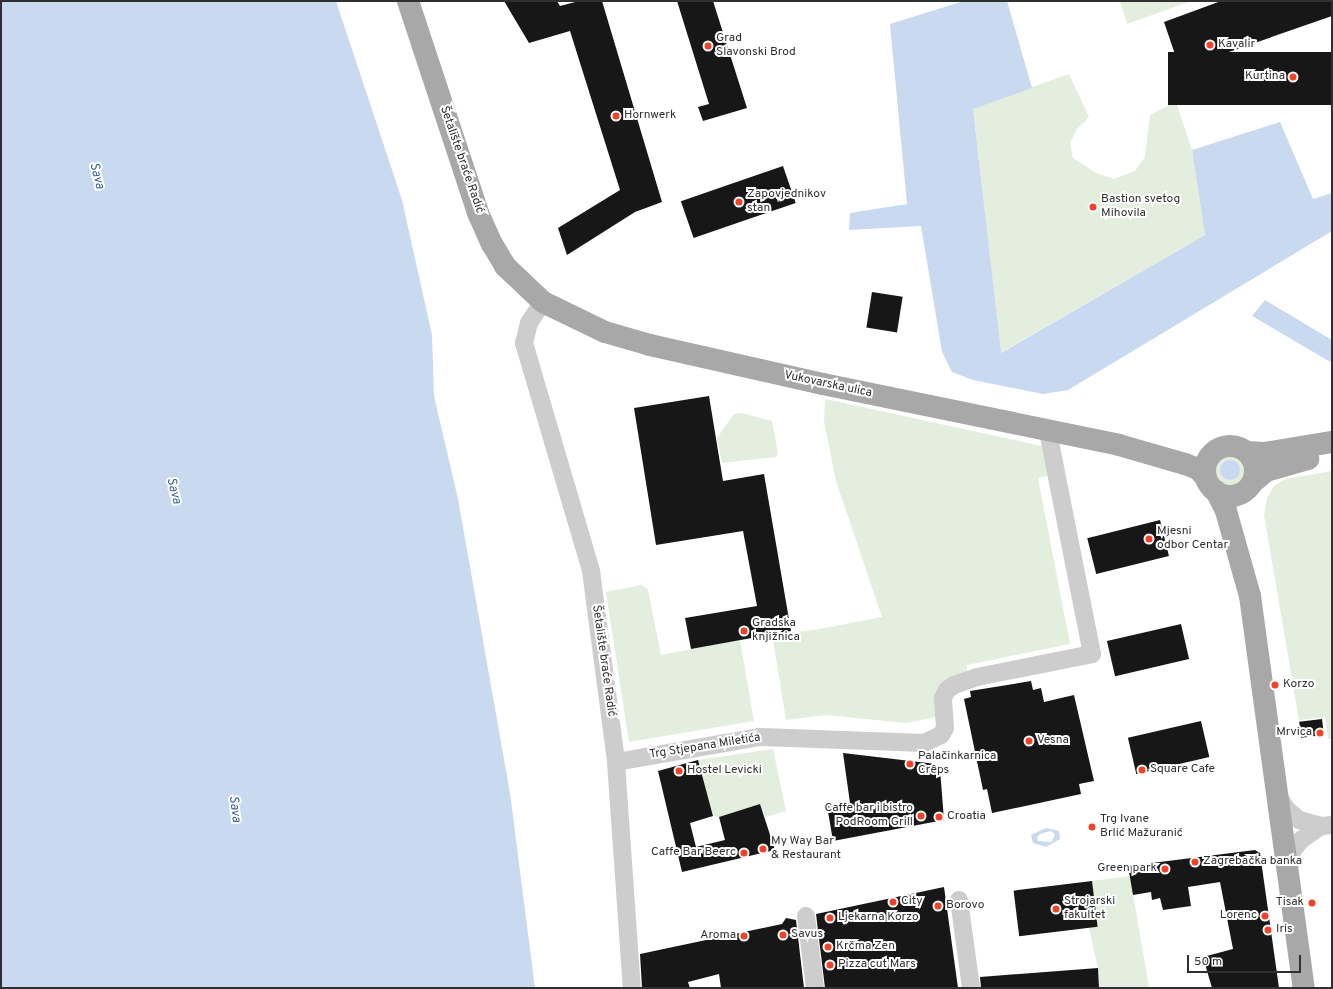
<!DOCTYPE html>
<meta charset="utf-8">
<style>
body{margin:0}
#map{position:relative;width:1333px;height:989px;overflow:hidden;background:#fff;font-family:Overpass,sans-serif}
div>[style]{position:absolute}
.green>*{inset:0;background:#e3eede}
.round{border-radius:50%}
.water>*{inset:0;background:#c9d9ef}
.building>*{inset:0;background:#171717;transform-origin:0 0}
.minor>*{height:18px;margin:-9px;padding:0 9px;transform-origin:9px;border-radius:9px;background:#cdcdcd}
.major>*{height:22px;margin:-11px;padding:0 11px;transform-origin:11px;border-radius:11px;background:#a8a8a8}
.major>.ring{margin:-11px;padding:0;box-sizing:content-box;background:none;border:22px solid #a8a8a8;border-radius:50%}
.dots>*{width:11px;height:11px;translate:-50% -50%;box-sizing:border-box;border:2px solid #fff;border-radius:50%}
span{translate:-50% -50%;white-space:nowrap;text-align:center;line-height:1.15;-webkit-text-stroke:4px #fff;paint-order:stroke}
.poi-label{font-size:12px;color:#303030}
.left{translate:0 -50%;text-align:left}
.right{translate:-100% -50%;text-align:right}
.street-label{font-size:12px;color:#303030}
.water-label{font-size:13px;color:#386099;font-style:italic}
.frame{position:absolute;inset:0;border:2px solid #303030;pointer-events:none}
.scale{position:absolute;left:1187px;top:955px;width:114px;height:18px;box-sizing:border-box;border:2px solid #303030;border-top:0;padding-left:5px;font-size:12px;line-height:14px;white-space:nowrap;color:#303030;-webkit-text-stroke:3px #fff;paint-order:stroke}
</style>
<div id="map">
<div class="green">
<div style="clip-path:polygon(1120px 1px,1191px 1px,1127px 24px)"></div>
<div style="clip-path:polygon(1069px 74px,1089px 117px,1077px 129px,1070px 143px,1073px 158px,1096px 173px,1114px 179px,1135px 171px,1145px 157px,1150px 115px,1176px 102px,1192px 150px,1205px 235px,1000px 353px,973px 108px)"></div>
<div style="clip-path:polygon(825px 399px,1042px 446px,1048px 476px,1038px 478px,1070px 644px,967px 665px,967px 675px,940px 690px,934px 697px,937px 717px,906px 723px,826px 715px,786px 720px,772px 634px,815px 630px,882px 617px,836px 481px,824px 421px)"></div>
<div style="clip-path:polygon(741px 413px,772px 421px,778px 453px,776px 457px,722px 463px,717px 438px,734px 414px)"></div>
<div class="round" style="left:1215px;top:454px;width:32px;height:32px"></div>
<div style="clip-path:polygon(1332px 471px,1332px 739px,1328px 739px,1325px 717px,1299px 720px,1264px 515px,1267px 498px,1274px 486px,1286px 479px)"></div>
<div style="clip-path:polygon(642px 585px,648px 590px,661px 655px,740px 640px,754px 721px,629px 742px,606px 592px)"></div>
<div style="clip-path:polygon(773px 749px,786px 811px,765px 817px,760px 804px,719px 817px,713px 816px,698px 760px)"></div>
<div style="clip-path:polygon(1130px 876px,1149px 987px,1099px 988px,1098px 968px,1089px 928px,1092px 881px)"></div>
</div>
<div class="water">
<div style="clip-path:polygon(1px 1px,336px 1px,402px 200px,432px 335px,434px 396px,458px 499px,510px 793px,535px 988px,1px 988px)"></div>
<div style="clip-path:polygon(964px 1px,1007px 1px,1032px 88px,973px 109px,1001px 353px,1205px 235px,1192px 150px,1280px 122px,1313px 199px,1332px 193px,1332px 231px,1068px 390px,1043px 394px,973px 380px,952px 372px,942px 352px,921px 226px,849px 230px,850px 213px,907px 204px,890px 24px)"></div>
<div style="clip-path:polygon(1265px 300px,1332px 340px,1332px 363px,1252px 316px)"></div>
<div class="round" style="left:1220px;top:460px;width:20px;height:20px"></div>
<div style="clip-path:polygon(evenodd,1046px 828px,1059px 831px,1060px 839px,1046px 847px,1033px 843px,1031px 835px,1046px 828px,1051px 831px,1055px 834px,1052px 842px,1038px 841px,1037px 837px,1040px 834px,1051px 831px)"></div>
</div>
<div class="building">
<div style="clip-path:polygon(504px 1px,557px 1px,560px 6px,579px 1px,602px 1px,662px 202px,635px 212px,567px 255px,558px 228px,620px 190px,570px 31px,529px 43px)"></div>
<div style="clip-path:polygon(677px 1px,713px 1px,747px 108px,703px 121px,698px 107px,709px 104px)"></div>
<div style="clip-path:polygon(1221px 1px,1332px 1px,1332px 16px,1180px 69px,1164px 22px)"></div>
<div style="left:1332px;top:52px;width:53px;height:164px;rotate:90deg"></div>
<div style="left:783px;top:166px;width:39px;height:108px;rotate:71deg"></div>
<div style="left:872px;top:292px;width:31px;height:36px;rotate:9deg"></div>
<div style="clip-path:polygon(709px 396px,723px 481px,764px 474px,791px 631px,691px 649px,685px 618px,757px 606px,743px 531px,656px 545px,634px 408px)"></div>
<div style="left:1160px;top:520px;width:37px;height:75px;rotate:76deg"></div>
<div style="left:1181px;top:624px;width:36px;height:76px;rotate:77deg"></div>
<div style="clip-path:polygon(1031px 681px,1033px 690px,1041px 688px,1044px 702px,1074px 695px,1094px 781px,1079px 784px,1081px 794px,992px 813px,987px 789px,983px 790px,964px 699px,971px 697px,970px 691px)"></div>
<div style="left:1322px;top:719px;width:16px;height:23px;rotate:83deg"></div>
<div style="left:1201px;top:721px;width:37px;height:75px;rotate:77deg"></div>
<div style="clip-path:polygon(843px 753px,936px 764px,940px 769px,944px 820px,833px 841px,827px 806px,850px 803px)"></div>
<div style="clip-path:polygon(698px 760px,713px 816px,690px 823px,696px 847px,725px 840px,719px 817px,760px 804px,775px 850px,682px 872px,658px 771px)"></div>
<div style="clip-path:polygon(1255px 850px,1260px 853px,1279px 988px,1212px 988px,1203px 957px,1233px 949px,1220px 882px,1188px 887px,1191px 906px,1163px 910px,1160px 898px,1152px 900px,1151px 892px,1133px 895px,1128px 866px)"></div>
<div style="left:1092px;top:881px;width:46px;height:79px;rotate:83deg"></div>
<div style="clip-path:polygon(944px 887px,958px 988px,825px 988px,816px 914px)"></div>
<div style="clip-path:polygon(786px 918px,796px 920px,804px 988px,721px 988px,719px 974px,688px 982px,690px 988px,642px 988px,640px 954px,782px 924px)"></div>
<div style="clip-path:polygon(1098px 968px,1099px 988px,981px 988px,980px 977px)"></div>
</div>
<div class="minor">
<div style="left:543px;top:302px;width:25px;rotate:124deg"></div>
<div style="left:529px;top:323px;width:21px;rotate:104deg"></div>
<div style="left:524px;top:343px;width:238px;rotate:73.6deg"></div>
<div style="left:591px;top:571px;width:193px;rotate:82.5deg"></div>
<div style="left:616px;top:762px;width:227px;rotate:86deg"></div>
<div style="left:616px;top:762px;width:145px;rotate:-9.9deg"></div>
<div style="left:759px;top:737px;width:165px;rotate:2.1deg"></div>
<div style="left:924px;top:743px;width:19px;rotate:-25deg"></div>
<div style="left:941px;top:735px;width:8px;rotate:-60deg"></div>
<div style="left:945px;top:728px;width:30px;rotate:-94deg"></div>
<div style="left:943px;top:698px;width:9px;rotate:-63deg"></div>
<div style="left:947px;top:690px;width:9px;rotate:-36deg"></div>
<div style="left:954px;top:685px;width:24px;rotate:-19deg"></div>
<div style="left:977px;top:677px;width:117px;rotate:-11.3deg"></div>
<div style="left:1092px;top:654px;width:226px;rotate:-101.2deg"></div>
<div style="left:1278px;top:795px;width:16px;rotate:60deg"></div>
<div style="left:1286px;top:809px;width:17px;rotate:40deg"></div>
<div style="left:1299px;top:820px;width:23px;rotate:15deg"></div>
<div style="left:1321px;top:826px;width:11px;rotate:-5deg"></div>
<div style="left:1286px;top:859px;width:24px;rotate:-52deg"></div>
<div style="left:1301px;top:840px;width:24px;rotate:-35deg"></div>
<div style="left:959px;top:900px;width:89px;rotate:82.2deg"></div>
<div style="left:806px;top:916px;width:73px;rotate:82.9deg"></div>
</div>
<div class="major">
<div style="left:408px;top:1px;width:223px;rotate:71.7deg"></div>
<div style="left:478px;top:213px;width:34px;rotate:66deg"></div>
<div style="left:492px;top:244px;width:26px;rotate:59deg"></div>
<div style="left:505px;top:266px;width:52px;rotate:43.5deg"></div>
<div style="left:543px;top:302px;width:69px;rotate:25.8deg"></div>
<div style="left:605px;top:332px;width:47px;rotate:16.1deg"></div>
<div style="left:650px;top:345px;width:177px;rotate:12.7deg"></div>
<div style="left:823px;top:384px;width:302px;rotate:11.6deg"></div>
<div style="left:1119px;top:445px;width:69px;rotate:16.1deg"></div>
<div style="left:1185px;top:464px;width:14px;rotate:21deg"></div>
<div style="left:1198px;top:469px;width:12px;rotate:48deg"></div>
<div class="ring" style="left:1205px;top:446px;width:28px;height:28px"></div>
<div style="left:1247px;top:452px;width:17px;rotate:3deg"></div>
<div style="left:1264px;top:453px;width:69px;rotate:-9.2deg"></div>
<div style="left:1253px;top:482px;width:17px;rotate:-40deg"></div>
<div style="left:1266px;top:471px;width:44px;rotate:-15.9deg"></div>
<div style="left:1216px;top:491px;width:22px;rotate:63deg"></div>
<div style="left:1226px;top:511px;width:88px;rotate:74.2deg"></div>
<div style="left:1250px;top:596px;width:396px;rotate:82.2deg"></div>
</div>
<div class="dots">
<div style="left:1210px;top:45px;background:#f14128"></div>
<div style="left:708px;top:46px;background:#f14128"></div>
<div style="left:1293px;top:77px;background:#f14128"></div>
<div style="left:616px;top:116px;background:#f14128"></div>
<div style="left:739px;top:202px;background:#f14128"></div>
<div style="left:1093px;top:207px;background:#f14128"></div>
<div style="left:1149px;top:539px;background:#f14128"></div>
<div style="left:744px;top:631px;background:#f14128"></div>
<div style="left:1275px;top:685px;background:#f14128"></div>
<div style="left:1320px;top:733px;background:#f14128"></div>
<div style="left:1029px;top:741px;background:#f14128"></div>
<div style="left:910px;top:764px;background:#f14128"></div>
<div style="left:1142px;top:770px;background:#f14128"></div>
<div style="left:679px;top:771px;background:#f14128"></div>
<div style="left:921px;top:816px;background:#f14128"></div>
<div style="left:939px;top:817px;background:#f14128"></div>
<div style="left:1092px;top:827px;background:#f14128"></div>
<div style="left:763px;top:849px;background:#f14128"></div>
<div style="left:744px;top:853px;background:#f14128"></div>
<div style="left:1195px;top:862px;background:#f14128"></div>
<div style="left:1165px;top:869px;background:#f14128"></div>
<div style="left:893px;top:902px;background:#f14128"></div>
<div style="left:1312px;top:903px;background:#f14128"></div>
<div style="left:938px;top:906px;background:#f14128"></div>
<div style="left:1056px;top:909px;background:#f14128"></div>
<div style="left:1265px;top:916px;background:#f14128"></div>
<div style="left:830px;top:918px;background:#f14128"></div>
<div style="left:1268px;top:930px;background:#f14128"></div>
<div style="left:783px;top:935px;background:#f14128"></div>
<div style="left:744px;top:936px;background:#f14128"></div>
<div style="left:828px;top:947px;background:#f14128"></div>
<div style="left:830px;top:965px;background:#f14128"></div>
</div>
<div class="poi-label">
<span class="left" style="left:716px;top:46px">Grad<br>Slavonski Brod</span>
<span class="left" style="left:1218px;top:45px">Kavalir</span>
<span class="right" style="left:1285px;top:77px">Kurtina</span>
<span class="left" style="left:624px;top:116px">Hornwerk</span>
<span class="left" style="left:747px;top:202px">Zapovjednikov<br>stan</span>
<span class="left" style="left:1101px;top:207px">Bastion svetog<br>Mihovila</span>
<span class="left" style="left:1157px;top:539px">Mjesni<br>odbor Centar</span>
<span class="left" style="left:752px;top:631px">Gradska<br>knjižnica</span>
<span class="left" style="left:1283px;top:685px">Korzo</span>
<span class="right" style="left:1312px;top:733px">Mrvica</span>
<span class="left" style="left:1037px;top:741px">Vesna</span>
<span class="left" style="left:918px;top:764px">Palačinkarnica<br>Crêps</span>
<span class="left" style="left:1150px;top:770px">Square Cafe</span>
<span class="left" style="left:687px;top:771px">Hostel Levicki</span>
<span class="right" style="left:913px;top:816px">Caffe bar i bistro<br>PodRoom Grill</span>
<span class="left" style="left:947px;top:817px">Croatia</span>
<span class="left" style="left:1100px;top:827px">Trg Ivane<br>Brlić Mažuranić</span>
<span class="left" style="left:771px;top:849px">My Way Bar<br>&amp; Restaurant</span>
<span class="right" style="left:736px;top:853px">Caffe Bar Beerc</span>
<span class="left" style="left:1203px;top:862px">Zagrebačka banka</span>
<span class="right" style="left:1157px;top:869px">Green park</span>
<span class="left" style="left:901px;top:902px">City</span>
<span class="left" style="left:1064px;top:909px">Strojarski<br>fakultet</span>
<span class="right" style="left:1304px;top:903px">Tisak</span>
<span class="left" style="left:946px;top:906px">Borovo</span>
<span class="right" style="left:1257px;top:916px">Lorenc</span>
<span class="left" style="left:838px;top:918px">Ljekarna Korzo</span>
<span class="left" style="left:1276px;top:930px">Iris</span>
<span class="left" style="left:791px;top:935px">Savus</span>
<span class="right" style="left:736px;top:936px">Aroma</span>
<span class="left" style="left:836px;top:947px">Krčma Zen</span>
<span class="left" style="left:838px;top:965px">Pizza cut Mars</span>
</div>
<div class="street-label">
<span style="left:461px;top:160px;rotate:71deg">Šetalište braće Radić</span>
<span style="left:828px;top:385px;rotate:12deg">Vukovarska ulica</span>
<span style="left:603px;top:661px;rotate:82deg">Šetalište braće Radić</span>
<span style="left:705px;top:747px;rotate:-9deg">Trg Stjepana Miletića</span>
</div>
<div class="water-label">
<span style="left:96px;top:176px;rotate:76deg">Sava</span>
<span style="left:173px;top:491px;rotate:76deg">Sava</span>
<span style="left:234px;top:809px;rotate:83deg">Sava</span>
</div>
<div class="frame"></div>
<div class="scale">50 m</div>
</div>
